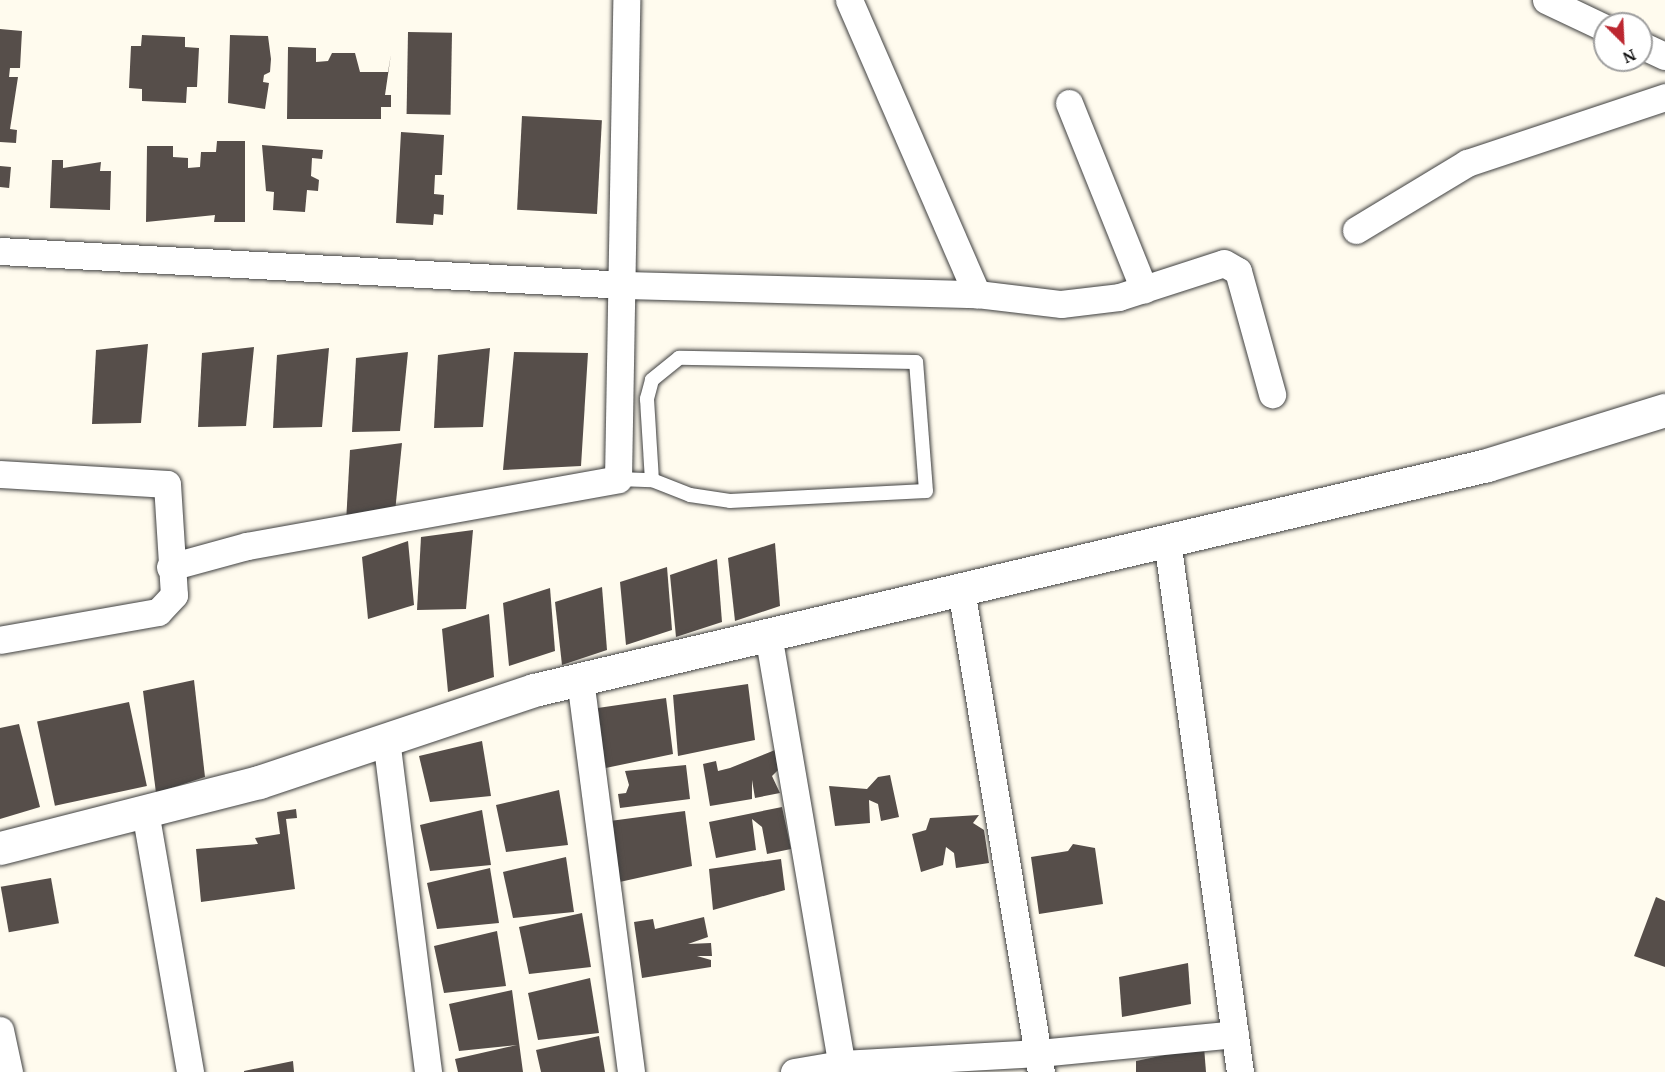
<!DOCTYPE html>
<style>
body{margin:0}
#map{position:relative;width:1665px;height:1072px;overflow:hidden;background:#fffbee;font-family:"PT Serif",serif}
div>[style]{position:absolute}
.building>*{inset:0;background:#564e4a;transform-origin:0 0}
.roads{filter:drop-shadow(0 0 2px #404040) drop-shadow(0 0 2px #404040)}
.service>*{height:14px;margin:-7px;padding:0 7px;transform-origin:7px;border-radius:7px;background:#fff}
.minor>*{height:27px;margin:-13.5px;padding:0 13.5px;transform-origin:13.5px;border-radius:13.5px;background:#fff}
.tertiary>*{height:33px;margin:-16.5px;padding:0 16.5px;transform-origin:16.5px;border-radius:16.5px;background:#fff}
span{translate:-50% -50%;white-space:nowrap;text-align:center;line-height:1.15;-webkit-text-stroke:6px #fff;paint-order:stroke}
.north{position:absolute;left:1593px;top:12px;width:60px;height:60px;box-sizing:border-box;background:#fff;border:2px solid #9e9e9e;border-radius:50%;rotate:156deg;font-size:16px;font-weight:700;line-height:24px;text-align:center;color:#0d0d0d}
.north::after{content:'';display:block;margin:auto;width:21px;height:27px;background:#bc2730;clip-path:polygon(50% 0,100% 100%,50% 72%,0 100%)}
</style>
<div id="map">
<div class="building">
<div style="clip-path:polygon(0 29px,22px 31px,20px 68px,10px 68px,9px 77px,18px 77px,10px 129px,17px 130px,16px 143px,0 142px)"></div>
<div style="left:408px;top:32px;width:44px;height:82px;rotate:1deg"></div>
<div style="clip-path:polygon(142px 35px,185px 37px,185px 47px,199px 48px,197px 87px,187px 87px,186px 103px,142px 101px,142px 89px,129px 88px,131px 46px,141px 46px)"></div>
<div style="clip-path:polygon(230px 35px,268px 36px,271px 59px,270px 72px,264px 75px,263px 82px,269px 83px,265px 109px,228px 103px)"></div>
<div style="clip-path:polygon(288px 47px,316px 48px,316px 62px,328px 61px,332px 53px,355px 53px,360px 72px,388px 72px,391px 54px,385px 95px,391px 95px,391px 107px,381px 107px,381px 119px,287px 119px)"></div>
<div style="left:522px;top:116px;width:80px;height:94px;rotate:3deg"></div>
<div style="clip-path:polygon(401px 132px,444px 135px,442px 175px,435px 175px,434px 194px,444px 195px,443px 215px,434px 214px,433px 225px,396px 223px)"></div>
<div style="clip-path:polygon(217px 141px,245px 141px,245px 222px,214px 222px,215px 215px,146px 222px,147px 146px,173px 146px,173px 157px,188px 158px,188px 168px,200px 167px,201px 152px,216px 152px)"></div>
<div style="clip-path:polygon(262px 145px,323px 150px,322px 159px,312px 158px,311px 176px,319px 180px,318px 191px,307px 190px,305px 212px,273px 210px,274px 192px,266px 191px)"></div>
<div style="clip-path:polygon(52px 160px,63px 160px,63px 168px,101px 162px,100px 171px,111px 171px,110px 210px,50px 208px)"></div>
<div style="left:0;top:166px;width:11px;height:21px;rotate:5deg"></div>
<div style="clip-path:polygon(148px 344px,141px 423px,92px 424px,96px 350px)"></div>
<div style="clip-path:polygon(254px 347px,246px 426px,198px 427px,202px 353px)"></div>
<div style="clip-path:polygon(329px 348px,322px 427px,273px 428px,277px 355px)"></div>
<div style="clip-path:polygon(490px 348px,483px 427px,434px 428px,438px 355px)"></div>
<div style="clip-path:polygon(408px 352px,400px 431px,352px 432px,356px 358px)"></div>
<div style="clip-path:polygon(514px 352px,588px 353px,581px 466px,503px 470px)"></div>
<div style="clip-path:polygon(402px 443px,394px 522px,346px 523px,350px 450px)"></div>
<div style="clip-path:polygon(473px 530px,466px 609px,417px 610px,421px 537px)"></div>
<div style="clip-path:polygon(408px 541px,414px 605px,368px 619px,362px 557px)"></div>
<div style="clip-path:polygon(775px 543px,780px 606px,735px 621px,728px 558px)"></div>
<div style="clip-path:polygon(717px 559px,722px 622px,676px 637px,670px 575px)"></div>
<div style="clip-path:polygon(667px 567px,672px 630px,626px 645px,620px 582px)"></div>
<div style="clip-path:polygon(602px 587px,607px 650px,562px 665px,555px 602px)"></div>
<div style="clip-path:polygon(550px 588px,555px 651px,509px 666px,503px 603px)"></div>
<div style="clip-path:polygon(489px 614px,494px 677px,448px 692px,442px 629px)"></div>
<div style="clip-path:polygon(194px 680px,205px 777px,156px 793px,143px 691px)"></div>
<div style="clip-path:polygon(748px 684px,755px 740px,678px 756px,673px 695px)"></div>
<div style="clip-path:polygon(666px 698px,673px 754px,596px 770px,591px 709px)"></div>
<div style="left:129px;top:702px;width:86px;height:94px;rotate:78deg"></div>
<div style="clip-path:polygon(19px 724px,40px 807px,0 819px,0 728px)"></div>
<div style="clip-path:polygon(482px 741px,491px 796px,430px 802px,419px 756px)"></div>
<div style="clip-path:polygon(775px 750px,778px 770px,772px 776px,780px 793px,755px 798px,752px 780px,752px 799px,710px 806px,703px 764px,716px 761px,718px 771px,730px 768px)"></div>
<div style="clip-path:polygon(686px 765px,690px 799px,620px 808px,618px 794px,626px 793px,629px 785px,625px 771px)"></div>
<div style="clip-path:polygon(890px 775px,899px 817px,881px 821px,878px 804px,869px 800px,870px 823px,835px 826px,829px 786px,867px 789px,878px 777px)"></div>
<div style="clip-path:polygon(559px 790px,568px 845px,506px 852px,496px 805px)"></div>
<div style="clip-path:polygon(782px 807px,791px 849px,767px 854px,762px 827px,752px 819px,756px 850px,716px 858px,709px 822px)"></div>
<div style="clip-path:polygon(296px 809px,297px 818px,286px 819px,295px 889px,201px 902px,196px 849px,258px 844px,255px 838px,280px 834px,277px 812px)"></div>
<div style="clip-path:polygon(482px 810px,491px 865px,430px 871px,420px 825px)"></div>
<div style="clip-path:polygon(685px 811px,692px 866px,615px 883px,610px 821px)"></div>
<div style="clip-path:polygon(979px 815px,973px 823px,984px 830px,989px 863px,956px 868px,954px 853px,946px 847px,943px 865px,921px 872px,912px 834px,926px 830px,930px 818px)"></div>
<div style="clip-path:polygon(1073px 844px,1095px 848px,1103px 904px,1039px 914px,1031px 857px,1068px 851px)"></div>
<div style="clip-path:polygon(566px 857px,574px 912px,513px 918px,503px 872px)"></div>
<div style="clip-path:polygon(781px 859px,785px 890px,713px 910px,709px 869px)"></div>
<div style="clip-path:polygon(490px 868px,499px 923px,437px 929px,427px 883px)"></div>
<div style="left:51px;top:878px;width:46px;height:51px;rotate:80deg"></div>
<div style="clip-path:polygon(1656px 897px,1665px 901px,1665px 967px,1634px 956px)"></div>
<div style="clip-path:polygon(582px 913px,591px 967px,529px 974px,519px 927px)"></div>
<div style="clip-path:polygon(704px 917px,708px 937px,688px 944px,711px 943px,712px 956px,697px 956px,711px 960px,711px 967px,642px 978px,634px 922px,653px 919px,655px 929px)"></div>
<div style="clip-path:polygon(497px 931px,506px 986px,444px 993px,434px 946px)"></div>
<div style="clip-path:polygon(1188px 963px,1191px 1004px,1122px 1017px,1119px 977px)"></div>
<div style="clip-path:polygon(590px 978px,599px 1033px,538px 1040px,528px 993px)"></div>
<div style="clip-path:polygon(512px 990px,523px 1072px,458px 1072px,455px 1059px,517px 1045px,459px 1051px,449px 1004px)"></div>
<div style="clip-path:polygon(599px 1036px,605px 1072px,541px 1072px,536px 1050px)"></div>
<div style="clip-path:polygon(1204px 1047px,1206px 1072px,1136px 1072px,1136px 1061px)"></div>
<div style="clip-path:polygon(293px 1061px,294px 1072px,244px 1072px,244px 1071px)"></div>
</div>
<div class="roads">
<div class="service">
<div style="left:618px;top:479px;width:34px;rotate:2deg"></div>
<div style="left:652px;top:480px;width:41px;rotate:21.5deg"></div>
<div style="left:690px;top:495px;width:40px;rotate:8.5deg"></div>
<div style="left:730px;top:501px;width:196px;rotate:-2.9deg"></div>
<div style="left:926px;top:491px;width:129px;rotate:-94.4deg"></div>
<div style="left:916px;top:362px;width:237px;rotate:-179deg"></div>
<div style="left:679px;top:358px;width:35px;rotate:141deg"></div>
<div style="left:652px;top:380px;width:20px;rotate:105deg"></div>
<div style="left:647px;top:399px;width:81px;rotate:86.5deg"></div>
</div>
<div class="minor">
<div style="left:849px;top:0;width:321px;rotate:66.5deg"></div>
<div style="left:1546px;top:0;width:65px;rotate:25.4deg"></div>
<div style="left:1641px;top:45px;width:26px;rotate:25deg"></div>
<div style="left:1069px;top:103px;width:201px;rotate:68.1deg"></div>
<div style="left:1356px;top:230px;width:130px;rotate:-31.1deg"></div>
<div style="left:1467px;top:163px;width:209px;rotate:-18.4deg"></div>
<div style="left:0;top:251px;width:626px;rotate:3.11deg"></div>
<div style="left:625px;top:285px;width:352px;rotate:1.5deg"></div>
<div style="left:977px;top:294px;width:85px;rotate:6.8deg"></div>
<div style="left:1061px;top:304px;width:58px;rotate:-6.9deg"></div>
<div style="left:1119px;top:297px;width:110px;rotate:-17.9deg"></div>
<div style="left:1224px;top:263px;width:16px;rotate:30deg"></div>
<div style="left:1238px;top:271px;width:128px;rotate:74.5deg"></div>
<div style="left:0;top:474px;width:167px;rotate:3.4deg"></div>
<div style="left:167px;top:484px;width:111px;rotate:86.4deg"></div>
<div style="left:174px;top:595px;width:23px;rotate:133deg"></div>
<div style="left:158px;top:612px;width:160px;rotate:170deg"></div>
<div style="left:1167px;top:540px;width:537px;rotate:82.19deg"></div>
<div style="left:170px;top:567px;width:80px;rotate:-15.3deg"></div>
<div style="left:247px;top:546px;width:377px;rotate:-10.2deg"></div>
<div style="left:618px;top:479px;width:479px;rotate:-89deg"></div>
<div style="left:961px;top:589px;width:490px;rotate:80.6deg"></div>
<div style="left:768px;top:634px;width:444px;rotate:80.3deg"></div>
<div style="left:580px;top:679px;width:396px;rotate:82.6deg"></div>
<div style="left:386px;top:739px;width:336px;rotate:82.8deg"></div>
<div style="left:145px;top:811px;width:265px;rotate:80.2deg"></div>
<div style="left:0;top:1030px;width:43px;rotate:77.9deg"></div>
<div style="left:794px;top:1072px;width:49px;rotate:-9.5deg"></div>
<div style="left:842px;top:1064px;width:197px;rotate:-3.2deg"></div>
<div style="left:1039px;top:1053px;width:197px;rotate:-5.5deg"></div>
</div>
<div class="tertiary">
<div style="left:0;top:848px;width:267px;rotate:-14.3deg"></div>
<div style="left:259px;top:782px;width:290px;rotate:-18.5deg"></div>
<div style="left:534px;top:690px;width:979px;rotate:-13.28deg"></div>
<div style="left:1487px;top:465px;width:186px;rotate:-17.2deg"></div>
</div>
</div>
<div class="north">N</div>
</div>
